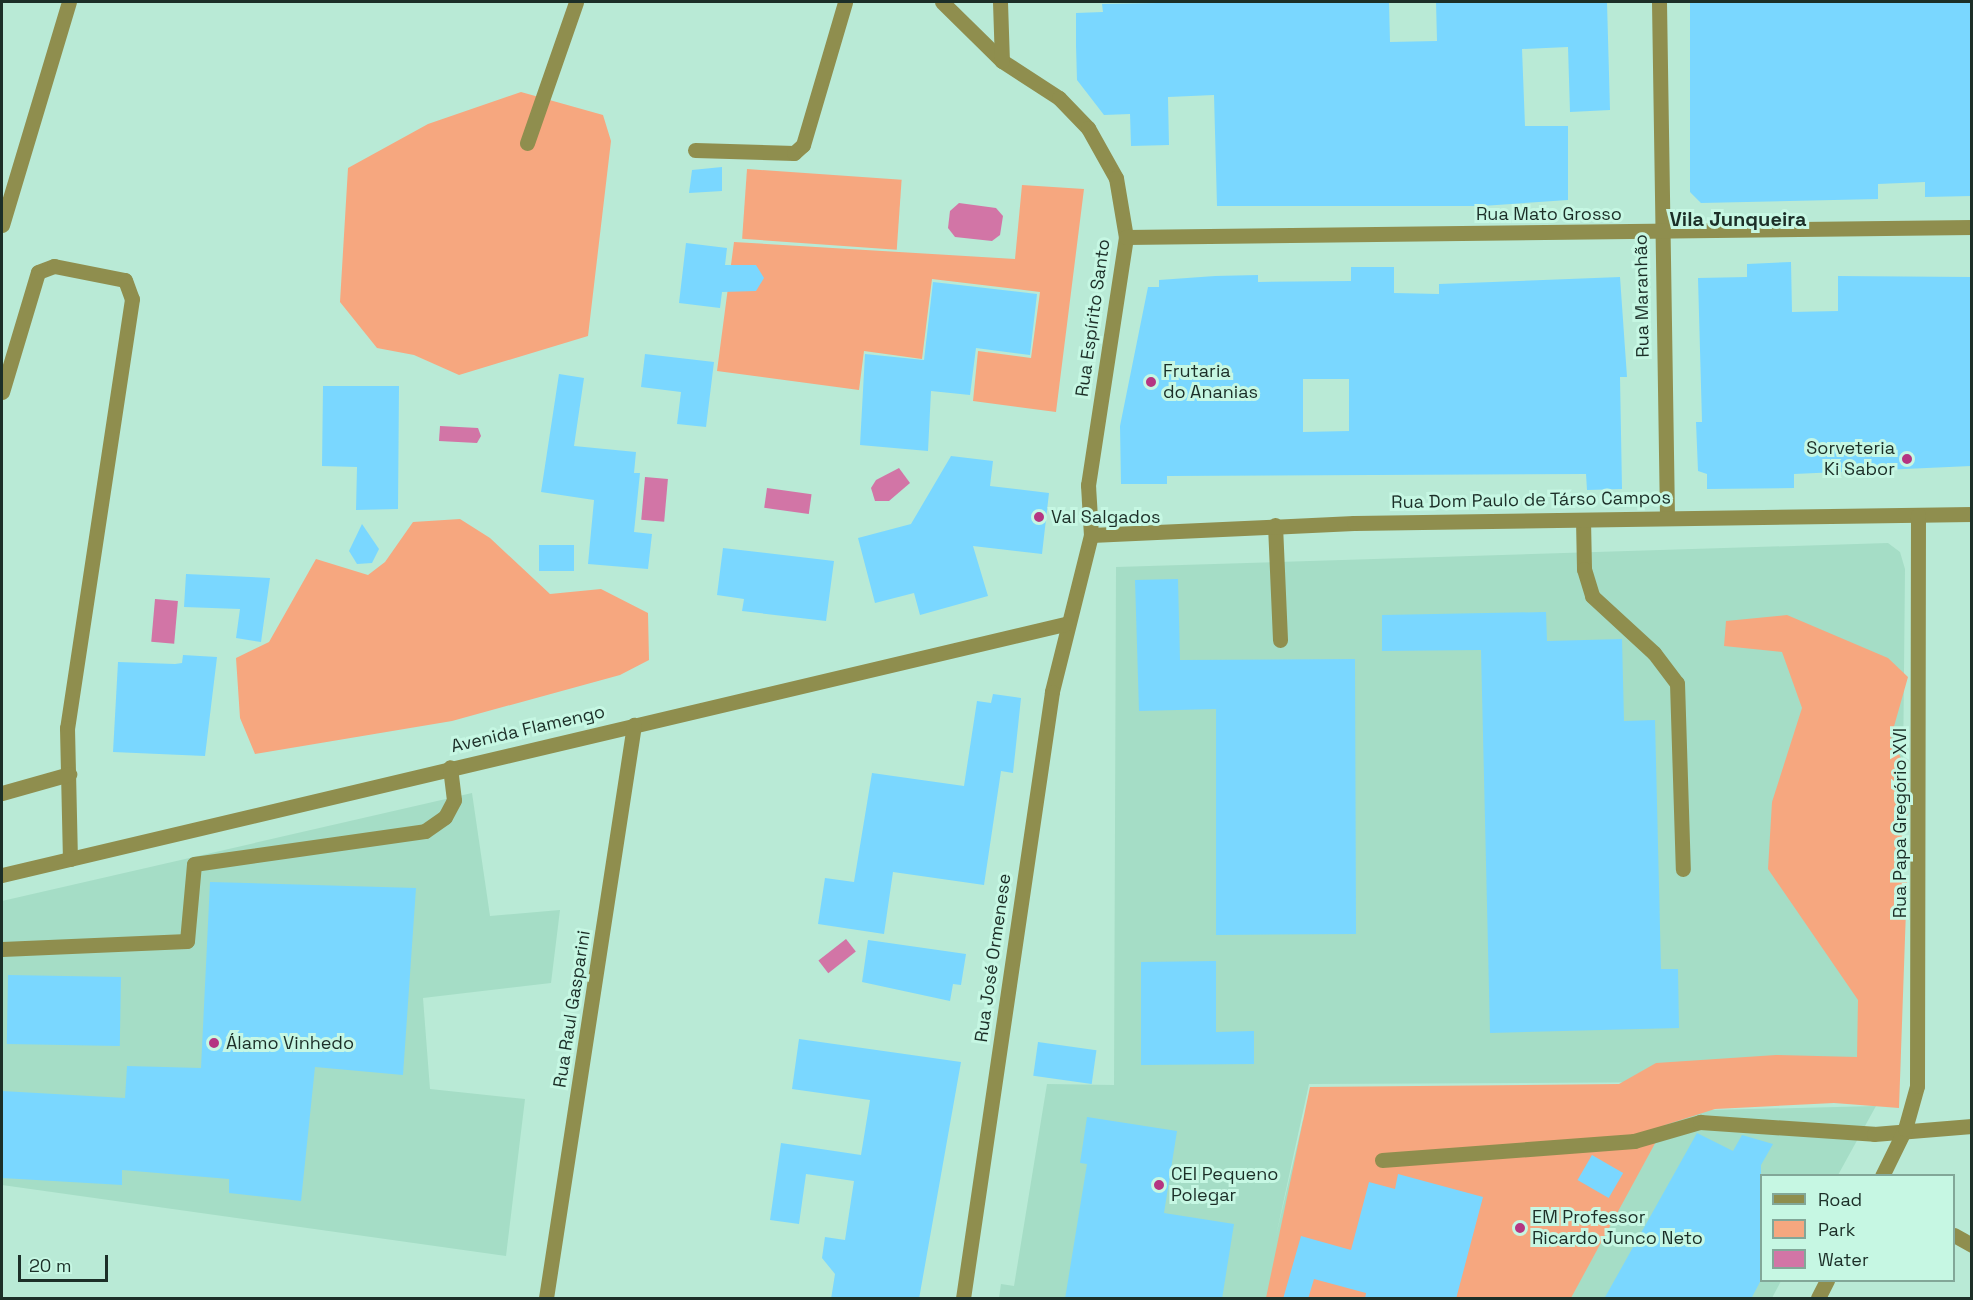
<!DOCTYPE html>
<meta charset="utf-8">
<style>
body{margin:0}
#map{position:relative;width:1973px;height:1300px;overflow:hidden;background:#b9ead6;font-family:"Space Grotesk",sans-serif}
div>[style]{position:absolute}
.built>*{inset:0;background:#a5ddc6}
.green>*{inset:0;background:#f6a77f;transform-origin:0 0}
.water>*{inset:0;background:#d275a6;transform-origin:0 0}
.building>*{inset:0;background:#7ad7ff;transform-origin:0 0}
.minor>*{height:15px;margin:-7.5px;padding:0 7.5px;transform-origin:7.5px;border-radius:7.5px;background:#8f8e4e}
.dots>*{width:16px;height:16px;translate:-50% -50%;box-sizing:border-box;border:3px solid #c6f7e3;border-radius:50%}
span{translate:-50% -50%;white-space:nowrap;text-align:center;line-height:1.15;-webkit-text-stroke:6px #c6f7e3;paint-order:stroke}
.street-label{font-size:18px;color:#1c2f28}
.poi-label{font-size:18px;color:#1c2f28}
.left{translate:0 -50%;text-align:left}
.right{translate:-100% -50%;text-align:right}
.neighbourhood-label{font-size:20px;color:#1c2f28;font-weight:700}
.frame{position:absolute;inset:0;border:3px solid #1c2f28;pointer-events:none}
.legend{position:absolute;left:1760px;top:1174px;width:195px;height:108px;box-sizing:border-box;background:#c6f7e3;border:2px solid #82a798;margin:0;padding:8px 10px;list-style:none;font-size:18px;color:#1c2f28}
.legend li{display:flex;align-items:center;gap:12px;height:30px}
.legend b{width:30px;border:2px solid #82a798}
.scale{position:absolute;left:18px;top:1255px;width:90px;height:27px;box-sizing:border-box;border:3px solid #1c2f28;border-top:0;padding-left:8px;font-size:18px;line-height:21px;white-space:nowrap;color:#1c2f28;-webkit-text-stroke:4px #c6f7e3;paint-order:stroke}
</style>
<div id="map">
<div class="built">
<div style="clip-path:polygon(1888px 543px,1900px 552px,1905px 569px,1900px 1081px,1309px 1084px,1276px 1236px,1303px 1120px,1876px 1106px,1838px 1175px,1762px 1176px,1762px 1280px,1781px 1281px,1772px 1298px,999px 1298px,1001px 1284px,1014px 1286px,1047px 1084px,1114px 1085px,1116px 567px)"></div>
<div style="clip-path:polygon(472px 793px,490px 916px,560px 910px,551px 983px,423px 998px,430px 1089px,525px 1099px,506px 1256px,2px 1185px,2px 901px)"></div>
</div>
<div class="green">
<div style="clip-path:polygon(521px 92px,603px 115px,611px 141px,588px 336px,459px 375px,414px 355px,377px 348px,340px 302px,348px 168px,428px 124px)"></div>
<div style="left:747px;top:169px;width:155px;height:70px;rotate:4deg"></div>
<div style="clip-path:polygon(1022px 185px,1084px 189px,1056px 412px,973px 401px,978px 351px,1031px 358px,1040px 292px,932px 279px,922px 359px,864px 351px,859px 390px,717px 371px,734px 242px,1015px 259px)"></div>
<div style="clip-path:polygon(460px 519px,490px 538px,550px 594px,601px 589px,648px 613px,649px 660px,620px 675px,452px 721px,255px 754px,240px 718px,236px 658px,269px 642px,316px 559px,368px 575px,385px 562px,413px 522px)"></div>
<div style="clip-path:polygon(1787px 615px,1888px 658px,1908px 677px,1891px 737px,1909px 775px,1907px 827px,1896px 854px,1907px 882px,1899px 1108px,1834px 1103px,1715px 1109px,1665px 1125px,1571px 1298px,1266px 1298px,1310px 1087px,1619px 1084px,1656px 1063px,1776px 1055px,1857px 1057px,1858px 1000px,1768px 869px,1772px 802px,1802px 708px,1782px 652px,1724px 646px,1726px 621px)"></div>
</div>
<div class="water">
<div style="clip-path:polygon(959px 203px,996px 208px,1003px 216px,1000px 235px,992px 241px,955px 237px,948px 228px,950px 211px)"></div>
<div style="clip-path:polygon(440px 426px,478px 428px,481px 436px,477px 443px,439px 441px)"></div>
<div style="clip-path:polygon(899px 468px,910px 483px,889px 501px,875px 501px,871px 488px,876px 480px)"></div>
<div style="left:645px;top:477px;width:23px;height:43px;rotate:5deg"></div>
<div style="left:767px;top:488px;width:45px;height:20px;rotate:8deg"></div>
<div style="left:155px;top:599px;width:23px;height:43px;rotate:5deg"></div>
<div style="left:846px;top:939px;width:16px;height:35px;rotate:52deg"></div>
</div>
<div class="building">
<div style="clip-path:polygon(1214px 2px,1389px 2px,1390px 42px,1437px 41px,1436px 2px,1607px 2px,1610px 110px,1570px 112px,1568px 47px,1522px 49px,1525px 126px,1568px 126px,1568px 200px,1482px 206px,1217px 206px,1214px 95px,1168px 97px,1169px 145px,1131px 146px,1130px 114px,1104px 115px,1077px 80px,1076px 46px,1076px 13px,1103px 12px,1102px 4px)"></div>
<div style="clip-path:polygon(1690px 2px,1971px 2px,1971px 196px,1925px 197px,1925px 182px,1878px 184px,1878px 199px,1701px 203px,1690px 192px)"></div>
<div style="clip-path:polygon(722px 167px,722px 191px,689px 193px,692px 170px)"></div>
<div style="clip-path:polygon(686px 243px,727px 248px,725px 265px,756px 265px,764px 278px,756px 291px,722px 292px,720px 308px,679px 303px)"></div>
<div style="clip-path:polygon(1791px 262px,1792px 312px,1838px 311px,1838px 276px,1971px 277px,1971px 466px,1794px 474px,1794px 488px,1707px 489px,1707px 474px,1698px 471px,1696px 422px,1702px 422px,1698px 278px,1747px 277px,1747px 264px)"></div>
<div style="clip-path:polygon(evenodd,1351px 267px,1394px 267px,1394px 293px,1439px 294px,1439px 284px,1620px 277px,1627px 377px,1620px 377px,1622px 489px,1587px 490px,1586px 474px,1167px 476px,1167px 484px,1121px 484px,1120px 426px,1148px 287px,1159px 287px,1159px 280px,1215px 276px,1258px 275px,1258px 282px,1351px 281px,1351px 267px,1303px 379px,1349px 379px,1349px 431px,1303px 432px,1303px 379px)"></div>
<div style="clip-path:polygon(933px 282px,1037px 294px,1030px 355px,976px 348px,970px 395px,931px 391px,928px 451px,860px 445px,865px 354px,924px 360px)"></div>
<div style="clip-path:polygon(645px 354px,714px 362px,706px 427px,677px 424px,681px 392px,641px 387px)"></div>
<div style="clip-path:polygon(559px 374px,584px 378px,574px 446px,636px 452px,634px 473px,640px 473px,634px 532px,652px 534px,648px 569px,588px 564px,594px 500px,541px 492px)"></div>
<div style="clip-path:polygon(323px 386px,399px 386px,398px 509px,356px 510px,357px 467px,322px 466px)"></div>
<div style="clip-path:polygon(951px 456px,993px 461px,990px 486px,1049px 493px,1042px 554px,973px 546px,988px 596px,920px 615px,914px 593px,875px 603px,858px 538px,911px 524px)"></div>
<div style="clip-path:polygon(362px 524px,379px 549px,372px 563px,357px 564px,349px 551px)"></div>
<div style="left:539px;top:545px;width:35px;height:26px"></div>
<div style="clip-path:polygon(723px 548px,834px 561px,826px 621px,742px 611px,744px 599px,717px 595px)"></div>
<div style="clip-path:polygon(186px 574px,270px 578px,261px 642px,236px 638px,240px 609px,184px 607px)"></div>
<div style="clip-path:polygon(1178px 579px,1180px 660px,1355px 659px,1356px 934px,1216px 935px,1216px 709px,1139px 711px,1135px 580px)"></div>
<div style="clip-path:polygon(1546px 612px,1547px 641px,1622px 639px,1624px 721px,1655px 720px,1661px 969px,1678px 969px,1679px 1028px,1490px 1033px,1481px 650px,1382px 651px,1382px 615px)"></div>
<div style="clip-path:polygon(183px 655px,217px 657px,205px 756px,113px 752px,118px 662px,175px 664px,182px 663px)"></div>
<div style="clip-path:polygon(993px 694px,1021px 698px,1013px 773px,1001px 771px,984px 885px,893px 872px,884px 934px,818px 924px,825px 878px,854px 882px,872px 773px,964px 786px,977px 701px,991px 703px)"></div>
<div style="clip-path:polygon(210px 882px,416px 888px,403px 1075px,315px 1067px,301px 1201px,229px 1193px,229px 1179px,122px 1170px,122px 1185px,2px 1178px,2px 1091px,125px 1098px,127px 1066px,201px 1068px)"></div>
<div style="clip-path:polygon(868px 940px,966px 954px,961px 985px,953px 984px,950px 1001px,862px 982px)"></div>
<div style="clip-path:polygon(1216px 961px,1216px 1032px,1254px 1031px,1254px 1064px,1141px 1065px,1141px 962px)"></div>
<div style="left:8px;top:975px;width:113px;height:69px;rotate:1deg"></div>
<div style="clip-path:polygon(799px 1039px,961px 1062px,919px 1299px,831px 1299px,835px 1274px,822px 1258px,825px 1237px,845px 1240px,854px 1181px,806px 1174px,799px 1224px,770px 1220px,781px 1143px,861px 1155px,870px 1100px,792px 1089px)"></div>
<div style="left:1038px;top:1042px;width:59px;height:34px;rotate:8deg"></div>
<div style="clip-path:polygon(1087px 1117px,1177px 1131px,1164px 1213px,1234px 1224px,1222px 1299px,1065px 1299px,1087px 1164px,1080px 1163px)"></div>
<div style="clip-path:polygon(1697px 1133px,1733px 1151px,1742px 1135px,1773px 1144px,1761px 1165px,1761px 1280px,1751px 1299px,1604px 1299px)"></div>
<div style="left:1592px;top:1155px;width:36px;height:29px;rotate:30deg"></div>
<div style="clip-path:polygon(1398px 1174px,1483px 1197px,1456px 1299px,1365px 1299px,1366px 1293px,1314px 1279px,1308px 1299px,1283px 1299px,1301px 1236px,1351px 1250px,1369px 1182px,1395px 1189px)"></div>
</div>
<div class="minor">
<div style="left:942px;top:2px;width:84px;rotate:44.5deg"></div>
<div style="left:1002px;top:61px;width:68px;rotate:33deg"></div>
<div style="left:1059px;top:98px;width:42px;rotate:46deg"></div>
<div style="left:1088px;top:128px;width:57px;rotate:60.8deg"></div>
<div style="left:1116px;top:178px;width:60px;rotate:80.4deg"></div>
<div style="left:1126px;top:237px;width:251px;rotate:98.7deg"></div>
<div style="left:1088px;top:485px;width:50px;rotate:86.6deg"></div>
<div style="left:1091px;top:535px;width:162px;rotate:104deg"></div>
<div style="left:1052px;top:692px;width:613px;rotate:98.35deg"></div>
<div style="left:1000px;top:2px;width:59px;rotate:88.1deg"></div>
<div style="left:1659px;top:2px;width:515px;rotate:89.11deg"></div>
<div style="left:527px;top:143px;width:149px;rotate:-70.8deg"></div>
<div style="left:695px;top:150px;width:99px;rotate:1.7deg"></div>
<div style="left:794px;top:153px;width:12px;rotate:-42deg"></div>
<div style="left:803px;top:145px;width:149px;rotate:-73.6deg"></div>
<div style="left:2px;top:225px;width:233px;rotate:-73.3deg"></div>
<div style="left:1126px;top:237px;width:846px;rotate:-0.68deg"></div>
<div style="left:2px;top:392px;width:125px;rotate:-73.3deg"></div>
<div style="left:38px;top:272px;width:17px;rotate:-21deg"></div>
<div style="left:54px;top:266px;width:72px;rotate:11.2deg"></div>
<div style="left:125px;top:280px;width:20px;rotate:70deg"></div>
<div style="left:132px;top:299px;width:434px;rotate:98.6deg"></div>
<div style="left:67px;top:728px;width:131px;rotate:88.7deg"></div>
<div style="left:1583px;top:520px;width:49px;rotate:88.8deg"></div>
<div style="left:1584px;top:569px;width:28px;rotate:73deg"></div>
<div style="left:1592px;top:596px;width:84px;rotate:42.6deg"></div>
<div style="left:1654px;top:653px;width:38px;rotate:53deg"></div>
<div style="left:1677px;top:683px;width:186px;rotate:88.2deg"></div>
<div style="left:1275px;top:525px;width:115px;rotate:87.5deg"></div>
<div style="left:1091px;top:535px;width:263px;rotate:-2.6deg"></div>
<div style="left:1354px;top:523px;width:618px;rotate:-0.83deg"></div>
<div style="left:2px;top:793px;width:70px;rotate:-15.8deg"></div>
<div style="left:2px;top:875px;width:1092px;rotate:-13.29deg"></div>
<div style="left:2px;top:949px;width:185px;rotate:-2.5deg"></div>
<div style="left:187px;top:941px;width:77px;rotate:-84.8deg"></div>
<div style="left:194px;top:864px;width:233px;rotate:-8.1deg"></div>
<div style="left:425px;top:831px;width:24px;rotate:-35deg"></div>
<div style="left:445px;top:817px;width:19px;rotate:-62deg"></div>
<div style="left:454px;top:800px;width:33px;rotate:-97deg"></div>
<div style="left:1382px;top:1160px;width:253px;rotate:-4.3deg"></div>
<div style="left:1634px;top:1141px;width:69px;rotate:-16.1deg"></div>
<div style="left:1700px;top:1122px;width:174px;rotate:3.9deg"></div>
<div style="left:1874px;top:1134px;width:98px;rotate:-4.7deg"></div>
<div style="left:1882px;top:1176px;width:52px;rotate:-63.9deg"></div>
<div style="left:1905px;top:1129px;width:45px;rotate:-74.4deg"></div>
<div style="left:1917px;top:1086px;width:571px;rotate:-89.9deg"></div>
<div style="left:1954px;top:1235px;width:21px;rotate:29deg"></div>
<div style="left:546px;top:1298px;width:580px;rotate:-81.27deg"></div>
<div style="left:1818px;top:1298px;width:20px;rotate:-63deg"></div>
</div>
<div class="dots">
<div style="left:1151px;top:382px;background:#b53582"></div>
<div style="left:1907px;top:459px;background:#b53582"></div>
<div style="left:1039px;top:517px;background:#b53582"></div>
<div style="left:214px;top:1043px;background:#b53582"></div>
<div style="left:1159px;top:1185px;background:#b53582"></div>
<div style="left:1520px;top:1228px;background:#b53582"></div>
</div>
<div class="street-label">
<span style="left:1549px;top:214px">Rua Mato Grosso</span>
<span style="left:1642px;top:296px;rotate:-91deg">Rua Maranhão</span>
<span style="left:1093px;top:318px;rotate:-82deg">Rua Espírito Santo</span>
<span style="left:1531px;top:500px;rotate:-1deg">Rua Dom Paulo de Társo Campos</span>
<span style="left:528px;top:729px;rotate:-13deg">Avenida Flamengo</span>
<span style="left:1900px;top:823px;rotate:-90deg">Rua Papa Gregório XVI</span>
<span style="left:993px;top:958px;rotate:-82deg">Rua José Ormenese</span>
<span style="left:572px;top:1009px;rotate:-81deg">Rua Raul Gasparini</span>
</div>
<div class="poi-label">
<span class="left" style="left:1163px;top:382px">Frutaria<br>do Ananias</span>
<span class="right" style="left:1895px;top:459px">Sorveteria<br>Ki Sabor</span>
<span class="left" style="left:1051px;top:517px">Val Salgados</span>
<span class="left" style="left:226px;top:1043px">Álamo Vinhedo</span>
<span class="left" style="left:1171px;top:1185px">CEI Pequeno<br>Polegar</span>
<span class="left" style="left:1532px;top:1228px">EM Professor<br>Ricardo Junco Neto</span>
</div>
<div class="neighbourhood-label">
<span style="left:1738px;top:219px">Vila Junqueira</span>
</div>
<div class="frame"></div>
<ul class="legend">
<li><b style="height:8px;background:#8f8e4e"></b>Road</li>
<li><b style="height:16px;background:#f6a77f"></b>Park</li>
<li><b style="height:16px;background:#d275a6"></b>Water</li>
</ul>
<div class="scale">20 m</div>
</div>
